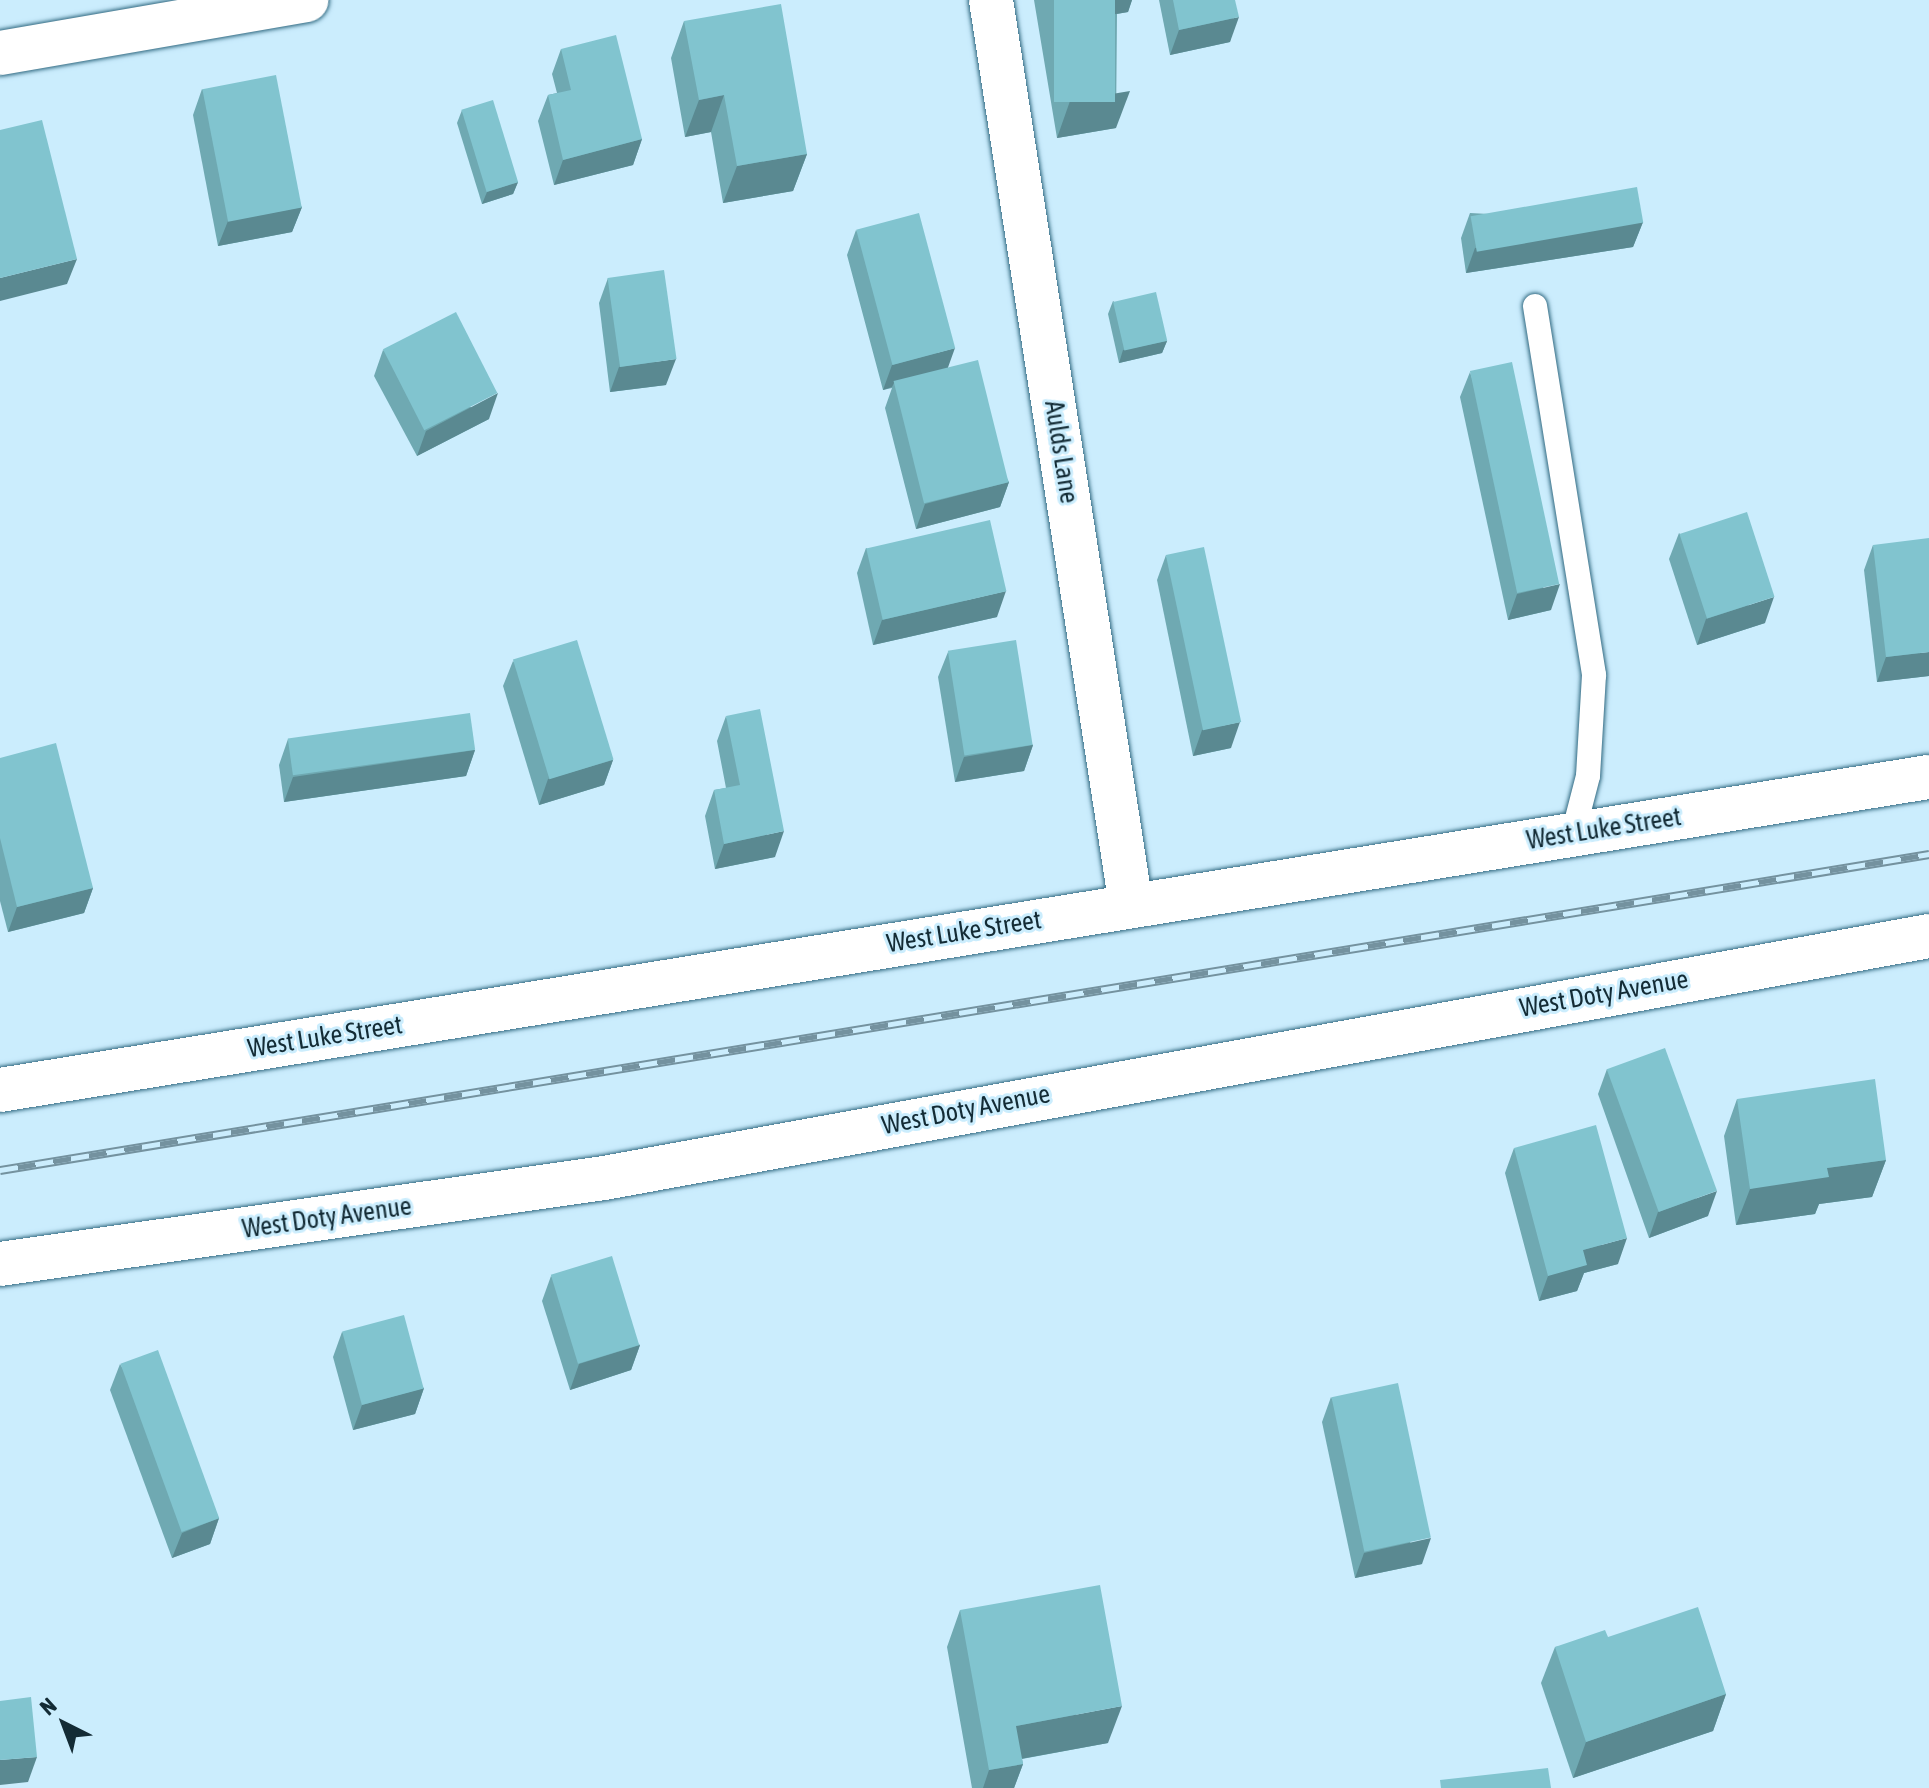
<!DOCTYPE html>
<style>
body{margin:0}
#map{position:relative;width:1929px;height:1788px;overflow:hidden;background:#cbedfd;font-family:"Asap Condensed",sans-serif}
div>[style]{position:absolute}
.roads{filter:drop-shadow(0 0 2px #326a82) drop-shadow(0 0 2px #326a82)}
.service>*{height:24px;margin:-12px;padding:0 12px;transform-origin:12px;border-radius:12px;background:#fff}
.minor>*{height:44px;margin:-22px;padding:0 22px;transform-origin:22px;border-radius:22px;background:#fff}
.rail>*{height:9px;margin-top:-4.5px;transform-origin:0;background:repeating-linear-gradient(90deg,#cbedfd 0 18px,#74929f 0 36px);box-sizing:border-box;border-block:2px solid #74929f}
.wall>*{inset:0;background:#6fa9b2}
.shaded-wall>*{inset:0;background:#5a8991}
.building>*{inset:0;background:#81c4cf;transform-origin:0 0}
span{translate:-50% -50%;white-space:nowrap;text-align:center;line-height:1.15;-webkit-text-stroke:6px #cbedfd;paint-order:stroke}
.street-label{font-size:26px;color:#132b35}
.north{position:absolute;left:24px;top:1684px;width:80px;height:80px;-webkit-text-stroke:6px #cbedfd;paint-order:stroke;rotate:318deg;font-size:22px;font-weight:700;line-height:32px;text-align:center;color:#132b35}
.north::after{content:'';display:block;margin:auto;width:28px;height:36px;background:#132b35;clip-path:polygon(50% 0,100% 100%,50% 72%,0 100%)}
</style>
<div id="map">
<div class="roads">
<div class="service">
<div style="left:1535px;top:306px;width:374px;rotate:80.9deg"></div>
<div style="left:1594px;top:675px;width:101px;rotate:93.4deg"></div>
<div style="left:1588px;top:776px;width:60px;rotate:104.5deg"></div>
</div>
<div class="minor">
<div style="left:991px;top:0;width:916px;rotate:81.21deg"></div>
<div style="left:0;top:53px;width:311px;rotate:-9.8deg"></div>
<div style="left:0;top:1090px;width:1954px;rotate:-9.22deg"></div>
<div style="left:0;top:1264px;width:610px;rotate:-8.1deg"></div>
<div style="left:604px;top:1178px;width:1347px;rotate:-10.35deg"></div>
</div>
</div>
<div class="rail">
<div style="left:0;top:1170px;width:1955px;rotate:-9.3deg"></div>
</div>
<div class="wall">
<div style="clip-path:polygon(1034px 0,1132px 0,1128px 12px,1117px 14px,1116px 128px,1057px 138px)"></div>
<div style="clip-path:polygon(1159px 0,1235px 0,1230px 42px,1170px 55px)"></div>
<div style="clip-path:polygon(684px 21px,807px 154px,793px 191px,723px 203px,711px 132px,685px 137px,671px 58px)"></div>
<div style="clip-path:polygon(561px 49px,642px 139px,633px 165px,554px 185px,538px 121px,548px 95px,557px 93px,552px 74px)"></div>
<div style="clip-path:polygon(202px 89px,302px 207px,292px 232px,218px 246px,193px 115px)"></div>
<div style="clip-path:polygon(462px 110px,518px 182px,513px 194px,482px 204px,457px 123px)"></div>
<div style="clip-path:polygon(1470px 213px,1643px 222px,1633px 247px,1466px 273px,1461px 238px)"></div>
<div style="clip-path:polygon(856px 230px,948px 368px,1009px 482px,1000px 507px,916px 529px,885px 408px,892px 388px,883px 390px,847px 255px)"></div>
<div style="clip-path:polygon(608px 278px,666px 385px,610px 392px,599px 303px)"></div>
<div style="clip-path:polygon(1113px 301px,1167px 341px,1162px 353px,1119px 363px,1108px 314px)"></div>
<div style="clip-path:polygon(383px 350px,489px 419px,417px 456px,374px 376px)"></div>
<div style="clip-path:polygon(1470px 372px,1551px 610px,1508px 620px,1460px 397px)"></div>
<div style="clip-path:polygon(1679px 533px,1765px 623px,1697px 645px,1669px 559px)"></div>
<div style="clip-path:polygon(1873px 545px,1929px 676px,1877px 682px,1864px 570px)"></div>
<div style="clip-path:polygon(866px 548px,997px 617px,873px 645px,857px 573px)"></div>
<div style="clip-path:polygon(1166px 555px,1231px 748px,1193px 756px,1157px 580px)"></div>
<div style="clip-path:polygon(948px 652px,1033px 745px,1024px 771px,955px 782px,938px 677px)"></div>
<div style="clip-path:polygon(513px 661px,613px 760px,604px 785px,539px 805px,503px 686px)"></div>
<div style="clip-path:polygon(726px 716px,775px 857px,715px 869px,705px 816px,714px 790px,726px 788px,717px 741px)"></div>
<div style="clip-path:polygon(288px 739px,475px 750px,466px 776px,284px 802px,279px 765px)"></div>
<div style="clip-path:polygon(0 758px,93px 888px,84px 913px,8px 932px,0 901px)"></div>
<div style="clip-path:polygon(1607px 1069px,1708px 1216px,1649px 1238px,1598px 1094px)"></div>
<div style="clip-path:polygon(1737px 1099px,1886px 1160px,1872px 1197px,1819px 1204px,1815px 1214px,1736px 1225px,1724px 1136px)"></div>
<div style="clip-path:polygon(1514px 1148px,1618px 1264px,1584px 1273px,1577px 1291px,1539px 1301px,1505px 1173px)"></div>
<div style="clip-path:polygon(551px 1276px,640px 1345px,631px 1370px,570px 1390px,542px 1301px)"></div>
<div style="clip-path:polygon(342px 1332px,424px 1388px,415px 1414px,353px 1430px,333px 1357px)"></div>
<div style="clip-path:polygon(120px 1364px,219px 1518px,210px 1544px,172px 1558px,110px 1390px)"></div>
<div style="clip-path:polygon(1331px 1397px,1422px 1564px,1355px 1578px,1322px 1422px)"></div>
<div style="clip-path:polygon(960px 1610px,1108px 1743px,1022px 1759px,1023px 1764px,1014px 1788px,972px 1788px,947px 1647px)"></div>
<div style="clip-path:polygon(1608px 1637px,1726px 1694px,1713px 1731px,1573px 1778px,1541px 1683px,1555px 1647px)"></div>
</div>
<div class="shaded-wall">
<div style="clip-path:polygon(1104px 0,1132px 0,1128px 12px,1098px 17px)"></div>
<div style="clip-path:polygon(1239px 17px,1230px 42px,1170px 55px,1179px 30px)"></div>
<div style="clip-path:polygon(1130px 91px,1116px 128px,1057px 138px,1070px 101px)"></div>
<div style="clip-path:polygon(724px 95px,711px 132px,685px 137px,699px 100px)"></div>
<div style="clip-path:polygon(642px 139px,633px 165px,554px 185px,563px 160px)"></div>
<div style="clip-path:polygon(807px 154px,793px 191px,723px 203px,737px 166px)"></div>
<div style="clip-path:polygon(518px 182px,513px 194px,482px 204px,487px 192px)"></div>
<div style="clip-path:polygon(302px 207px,292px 232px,218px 246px,228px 221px)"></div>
<div style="clip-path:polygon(1643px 222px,1633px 247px,1466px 273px,1475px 248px)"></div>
<div style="clip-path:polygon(77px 259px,67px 284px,0 301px,0 278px)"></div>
<div style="clip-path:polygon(1167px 341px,1162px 353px,1119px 363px,1123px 350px)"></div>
<div style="clip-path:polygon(955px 348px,946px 373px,894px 383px,892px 387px,883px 390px,892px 365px)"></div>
<div style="clip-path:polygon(676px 359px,666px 385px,610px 392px,619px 367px)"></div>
<div style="clip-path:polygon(498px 393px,489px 419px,417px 456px,426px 431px)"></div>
<div style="clip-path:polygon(1009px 482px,1000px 507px,916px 529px,925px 504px)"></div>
<div style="clip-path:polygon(1560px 584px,1551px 610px,1508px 620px,1517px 594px)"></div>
<div style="clip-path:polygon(1006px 591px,997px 617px,873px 645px,882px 620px)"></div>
<div style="clip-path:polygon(1774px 597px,1765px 623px,1697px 645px,1706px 619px)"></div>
<div style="clip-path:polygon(1929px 652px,1929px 676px,1877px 682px,1886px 657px)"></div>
<div style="clip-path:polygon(1240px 722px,1231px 748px,1193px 756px,1202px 730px)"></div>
<div style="clip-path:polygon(1033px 745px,1024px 771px,955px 782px,964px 757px)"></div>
<div style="clip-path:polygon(475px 750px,466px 776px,284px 802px,293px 777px)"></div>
<div style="clip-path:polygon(613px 760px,604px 785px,539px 805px,548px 779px)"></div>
<div style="clip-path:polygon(784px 831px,775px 857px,715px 869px,724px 844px)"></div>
<div style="clip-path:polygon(93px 888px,84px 913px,8px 932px,17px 907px)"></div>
<div style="clip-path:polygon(1886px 1160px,1872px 1197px,1819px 1204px,1815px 1214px,1736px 1225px,1750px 1189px,1827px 1168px)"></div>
<div style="clip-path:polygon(1717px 1191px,1708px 1216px,1649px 1238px,1658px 1212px)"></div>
<div style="clip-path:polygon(1627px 1238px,1618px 1264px,1584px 1273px,1577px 1291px,1539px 1301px,1548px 1276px,1583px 1250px)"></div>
<div style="clip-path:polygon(640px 1345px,631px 1370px,570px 1390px,579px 1364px)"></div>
<div style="clip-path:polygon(424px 1388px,415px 1414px,353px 1430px,362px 1405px)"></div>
<div style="clip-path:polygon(219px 1518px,210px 1544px,172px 1558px,182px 1533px)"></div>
<div style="clip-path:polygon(1431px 1538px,1422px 1564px,1355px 1578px,1364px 1553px)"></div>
<div style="clip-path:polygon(1726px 1694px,1713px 1731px,1573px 1778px,1586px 1742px)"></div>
<div style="clip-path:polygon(1122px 1706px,1108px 1743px,1003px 1762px,1016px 1726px)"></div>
<div style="clip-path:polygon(37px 1757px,28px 1782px,0 1785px,0 1760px)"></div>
<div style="clip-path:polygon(1023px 1764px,1014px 1788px,983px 1788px,989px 1770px)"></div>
</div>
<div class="building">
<div style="left:1054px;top:0;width:61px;height:102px"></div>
<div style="clip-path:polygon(1173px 0,1235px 0,1239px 17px,1179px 30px)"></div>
<div style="clip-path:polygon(781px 4px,807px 154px,737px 166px,724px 95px,699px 100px,684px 21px)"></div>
<div style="clip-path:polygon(616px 35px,642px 139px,563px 160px,548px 95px,571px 90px,561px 49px)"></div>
<div style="left:276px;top:75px;width:135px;height:75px;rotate:79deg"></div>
<div style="left:493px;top:100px;width:86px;height:33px;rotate:73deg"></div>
<div style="clip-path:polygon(42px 120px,77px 259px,0 278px,0 130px)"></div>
<div style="left:1637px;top:187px;width:36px;height:169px;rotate:80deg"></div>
<div style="left:919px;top:213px;width:140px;height:65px;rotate:75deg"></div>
<div style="left:664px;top:270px;width:90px;height:57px;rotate:82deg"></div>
<div style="left:1156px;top:292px;width:50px;height:44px;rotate:77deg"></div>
<div style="left:456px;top:312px;width:91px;height:82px;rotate:63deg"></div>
<div style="left:978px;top:360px;width:126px;height:87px;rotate:76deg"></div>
<div style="left:1512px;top:362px;width:227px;height:43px;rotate:78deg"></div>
<div style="left:1747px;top:512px;width:89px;height:71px;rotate:72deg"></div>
<div style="left:990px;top:520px;width:73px;height:127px;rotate:77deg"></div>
<div style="clip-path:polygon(1929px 538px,1929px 652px,1886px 657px,1873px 545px)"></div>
<div style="left:1204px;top:547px;width:179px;height:39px;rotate:78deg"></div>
<div style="left:577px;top:640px;width:125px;height:67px;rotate:73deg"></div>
<div style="left:1016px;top:640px;width:106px;height:69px;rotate:81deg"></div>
<div style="clip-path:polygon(760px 709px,784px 831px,724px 844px,714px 790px,740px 785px,726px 716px)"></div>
<div style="left:470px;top:713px;width:37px;height:184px;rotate:82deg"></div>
<div style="clip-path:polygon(56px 743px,93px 888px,17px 907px,0 838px,0 758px)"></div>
<div style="left:1665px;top:1048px;width:152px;height:62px;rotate:70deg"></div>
<div style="clip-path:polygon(1875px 1079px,1886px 1160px,1827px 1168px,1829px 1177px,1750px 1189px,1737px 1099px)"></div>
<div style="clip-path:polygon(1596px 1125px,1627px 1238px,1583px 1250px,1587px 1265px,1548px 1276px,1514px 1148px)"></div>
<div style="left:612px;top:1256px;width:93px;height:64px;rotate:73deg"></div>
<div style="left:404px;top:1315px;width:76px;height:64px;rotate:75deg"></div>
<div style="left:158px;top:1350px;width:179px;height:40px;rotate:70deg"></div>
<div style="left:1398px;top:1383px;width:158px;height:68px;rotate:78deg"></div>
<div style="clip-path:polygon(1100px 1585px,1122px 1706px,1016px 1726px,1023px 1764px,989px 1770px,960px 1610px)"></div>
<div style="clip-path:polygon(1698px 1607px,1726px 1694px,1586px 1742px,1555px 1647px,1605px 1630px,1608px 1637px)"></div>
<div style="clip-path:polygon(31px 1697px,37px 1757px,0 1760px,0 1701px)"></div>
<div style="clip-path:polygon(1548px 1768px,1551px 1788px,1441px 1788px,1440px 1780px)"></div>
</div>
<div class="street-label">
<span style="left:1061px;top:452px;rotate:81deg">Aulds Lane</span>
<span style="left:1604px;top:829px;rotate:-9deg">West Luke Street</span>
<span style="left:964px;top:932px;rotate:-9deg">West Luke Street</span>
<span style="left:1604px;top:994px;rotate:-10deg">West Doty Avenue</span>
<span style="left:325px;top:1037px;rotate:-9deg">West Luke Street</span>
<span style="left:966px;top:1110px;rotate:-11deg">West Doty Avenue</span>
<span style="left:327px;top:1218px;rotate:-8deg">West Doty Avenue</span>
</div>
<div class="north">N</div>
</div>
